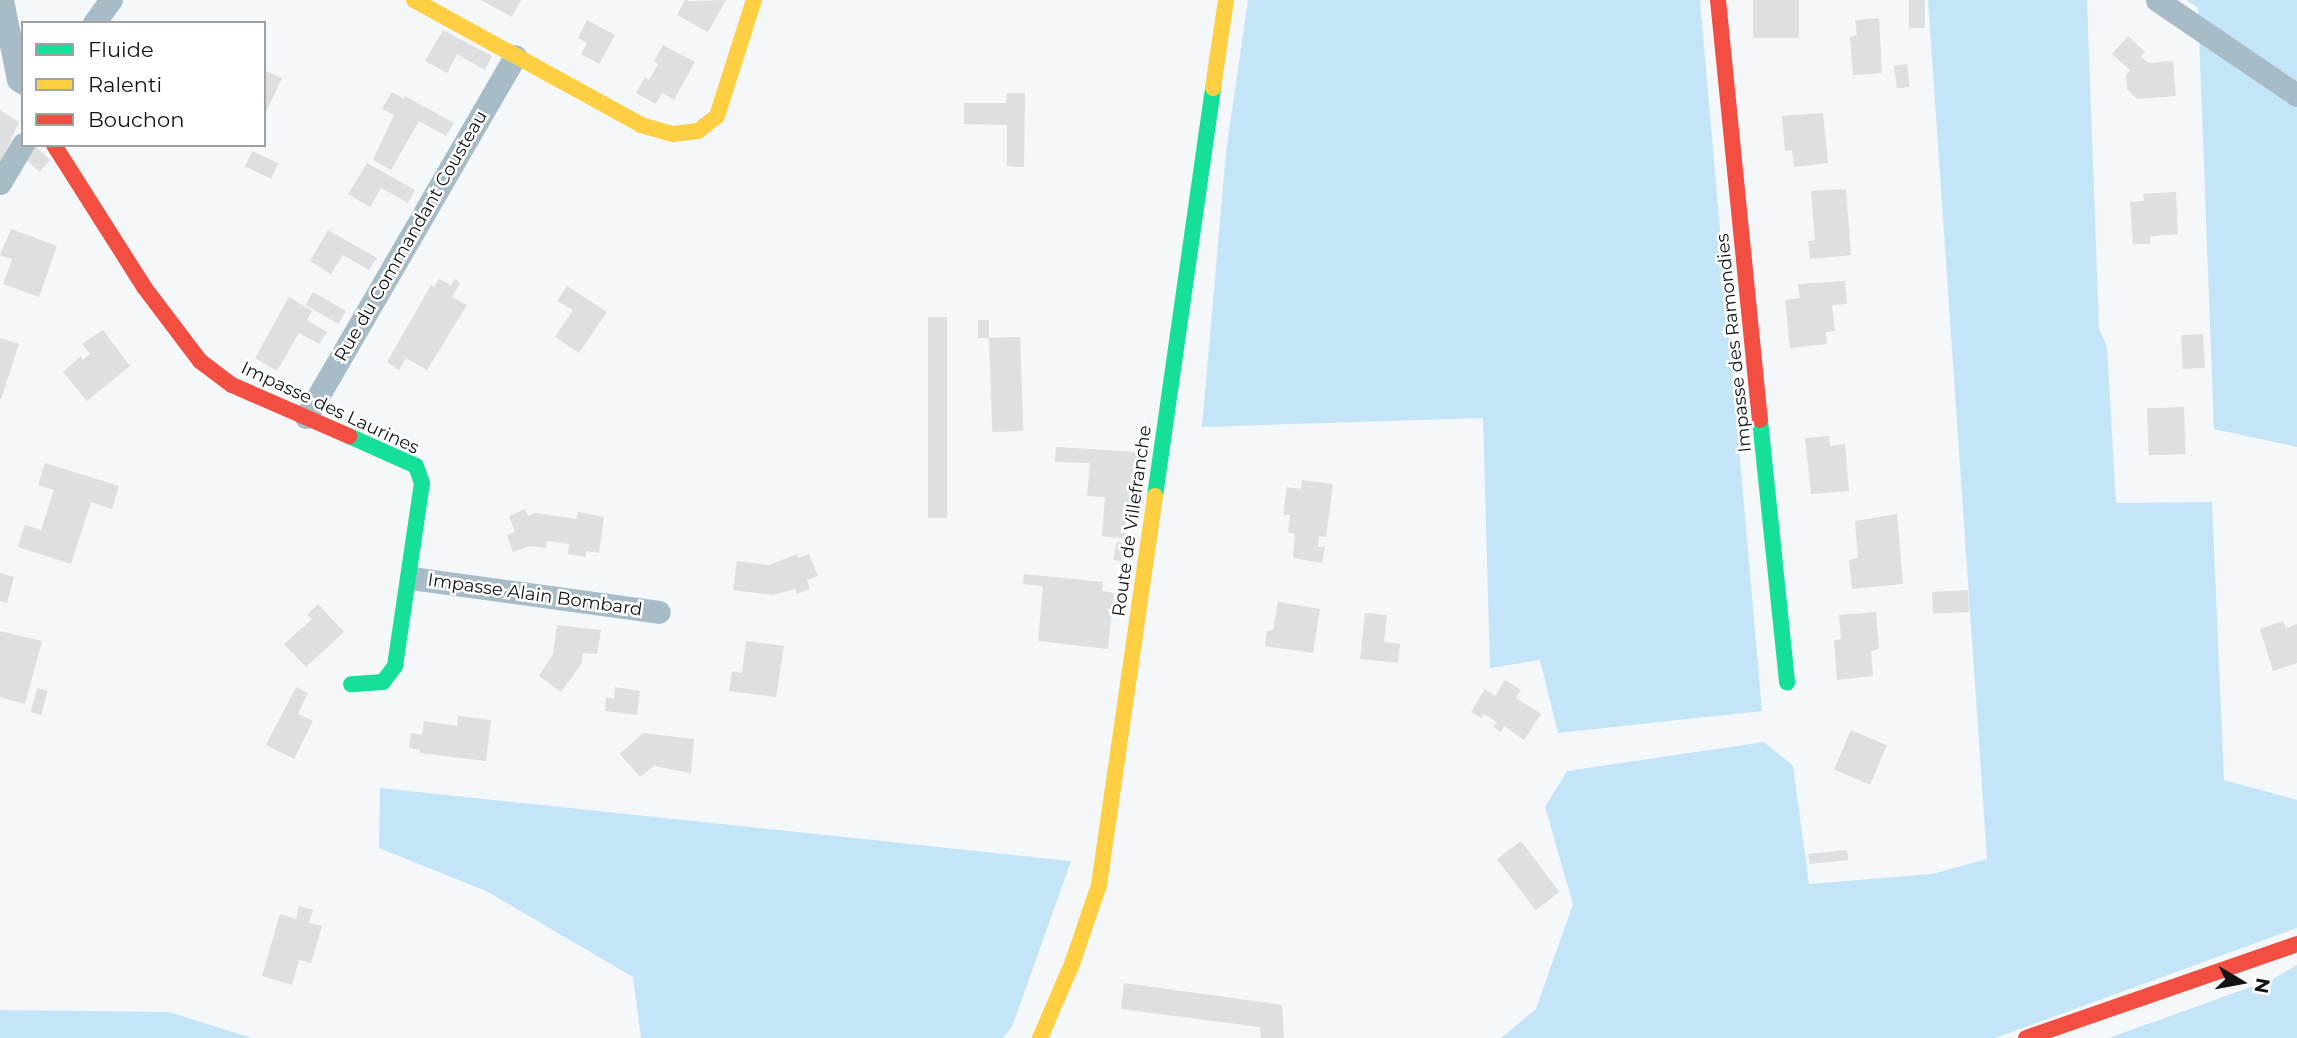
<!DOCTYPE html>
<style>
body{margin:0}
#map{position:relative;width:2297px;height:1038px;overflow:hidden;background:#f4f8fa;font-family:Montserrat,sans-serif}
div>[style]{position:absolute}
.green>*{inset:0;background:#c4e4f8}
.building>*{inset:0;background:#dddfe1;transform-origin:0 0}
.street>*{height:23px;margin:-11.5px;padding:0 11.5px;transform-origin:11.5px;border-radius:11.5px;background:#a8bcc7}
.fast>*{height:16px;margin:-8px;padding:0 8px;transform-origin:8px;border-radius:8px;background:#16e098}
.slow>*{height:16px;margin:-8px;padding:0 8px;transform-origin:8px;border-radius:8px;background:#ffcf43}
.jam>*{height:16px;margin:-8px;padding:0 8px;transform-origin:8px;border-radius:8px;background:#f24e42}
span{translate:-50% -50%;white-space:nowrap;text-align:center;line-height:1.15;-webkit-text-stroke:5px #fff;paint-order:stroke}
.street-label{font-size:18px;color:#111315}
.legend{position:absolute;left:21px;top:21px;width:245px;height:126px;box-sizing:border-box;background:#fff;border:2px solid #a0a1a1;margin:0;padding:9px 12px;list-style:none;font-size:21px;color:#111315}
.legend li{display:flex;align-items:center;gap:14px;height:35px}
.legend b{width:35px;border:2px solid #a0a1a1}
.north{position:absolute;left:2206px;top:947px;width:70px;height:70px;-webkit-text-stroke:5px #fff;paint-order:stroke;rotate:100deg;font-size:19px;font-weight:700;line-height:28px;text-align:center;color:#111315}
.north::after{content:'';display:block;margin:auto;width:24px;height:32px;background:#111315;clip-path:polygon(50% 0,100% 100%,50% 72%,0 100%)}
</style>
<div id="map">
<div class="green">
<div style="clip-path:polygon(1248px 0,1700px 0,1762px 711px,1558px 733px,1540px 660px,1490px 668px,1483px 418px,1202px 427px,1226px 152px)"></div>
<div style="clip-path:polygon(1928px 0,2087px 0,2099px 328px,2107px 347px,2116px 503px,2212px 502px,2224px 780px,2297px 800px,2297px 928px,1995px 1038px,1501px 1038px,1536px 1009px,1573px 904px,1545px 807px,1567px 771px,1764px 742px,1793px 766px,1809px 884px,1932px 874px,1987px 859px)"></div>
<div style="clip-path:polygon(2186px 0,2297px 0,2297px 447px,2214px 429px,2198px 8px)"></div>
<div style="clip-path:polygon(380px 788px,1071px 861px,1012px 1027px,1003px 1038px,641px 1038px,633px 977px,486px 891px,379px 848px)"></div>
<div style="clip-path:polygon(2297px 965px,2297px 1038px,2109px 1038px,2273px 979px)"></div>
<div style="clip-path:polygon(0 1010px,169px 1012px,252px 1038px,0 1038px)"></div>
</div>
<div class="building">
<div style="clip-path:polygon(481px 0,521px 0,512px 17px)"></div>
<div style="clip-path:polygon(685px 0,690px 1px,726px 0,708px 32px,677px 15px)"></div>
<div style="left:1753px;top:0;width:46px;height:38px"></div>
<div style="left:1909px;top:0;width:16px;height:28px"></div>
<div style="clip-path:polygon(1879px 18px,1882px 73px,1853px 75px,1850px 37px,1857px 35px,1855px 20px)"></div>
<div style="clip-path:polygon(587px 20px,615px 35px,599px 64px,581px 54px,587px 43px,578px 38px)"></div>
<div style="clip-path:polygon(443px 30px,492px 56px,485px 70px,457px 54px,447px 73px,425px 61px)"></div>
<div style="clip-path:polygon(2128px 36px,2145px 52px,2141px 57px,2148px 63px,2173px 61px,2176px 96px,2137px 99px,2127px 89px,2126px 75px,2130px 70px,2112px 54px)"></div>
<div style="clip-path:polygon(663px 45px,695px 62px,674px 100px,662px 93px,656px 104px,636px 93px,645px 77px,649px 80px,658px 64px,654px 61px)"></div>
<div style="left:1907px;top:64px;width:23px;height:13px;rotate:83deg"></div>
<div style="clip-path:polygon(264px 70px,282px 78px,264px 116px)"></div>
<div style="clip-path:polygon(392px 92px,404px 99px,405px 96px,454px 123px,446px 136px,419px 121px,391px 170px,373px 160px,394px 115px,382px 109px)"></div>
<div style="clip-path:polygon(1007px 93px,1025px 93px,1024px 167px,1007px 166px,1007px 125px,964px 124px,964px 103px,1006px 103px)"></div>
<div style="clip-path:polygon(0 110px,19px 122px,0 165px)"></div>
<div style="clip-path:polygon(1823px 113px,1828px 163px,1794px 167px,1792px 150px,1785px 151px,1782px 116px)"></div>
<div style="left:35px;top:146px;width:21px;height:16px;rotate:43deg"></div>
<div style="left:252px;top:151px;width:29px;height:17px;rotate:25deg"></div>
<div style="clip-path:polygon(367px 163px,415px 190px,408px 203px,381px 188px,370px 207px,348px 194px)"></div>
<div style="clip-path:polygon(1846px 189px,1851px 255px,1810px 259px,1808px 241px,1815px 240px,1811px 191px)"></div>
<div style="clip-path:polygon(2176px 192px,2178px 234px,2150px 236px,2150px 244px,2133px 244px,2130px 202px,2144px 201px,2143px 194px)"></div>
<div style="clip-path:polygon(11px 229px,57px 246px,39px 297px,3px 284px,12px 259px,0 255px)"></div>
<div style="clip-path:polygon(328px 230px,377px 258px,369px 270px,343px 255px,331px 274px,310px 261px)"></div>
<div style="clip-path:polygon(439px 279px,451px 285px,455px 279px,460px 283px,452px 297px,467px 305px,427px 370px,406px 358px,399px 370px,387px 362px,431px 285px,434px 287px)"></div>
<div style="clip-path:polygon(1845px 281px,1847px 304px,1832px 305px,1835px 331px,1826px 332px,1827px 344px,1790px 348px,1785px 300px,1800px 298px,1798px 284px)"></div>
<div style="clip-path:polygon(567px 286px,607px 312px,579px 353px,555px 337px,573px 310px,557px 301px)"></div>
<div style="left:313px;top:292px;width:38px;height:15px;rotate:30deg"></div>
<div style="clip-path:polygon(289px 297px,312px 311px,307px 320px,327px 332px,319px 344px,299px 333px,277px 371px,255px 358px)"></div>
<div style="left:928px;top:317px;width:19px;height:201px"></div>
<div style="left:978px;top:320px;width:11px;height:18px"></div>
<div style="clip-path:polygon(103px 330px,130px 366px,87px 401px,63px 372px,81px 356px,83px 360px,90px 354px,82px 344px)"></div>
<div style="left:2203px;top:334px;width:34px;height:22px;rotate:87deg"></div>
<div style="left:1020px;top:337px;width:94px;height:31px;rotate:88deg"></div>
<div style="clip-path:polygon(0 338px,19px 344px,1px 399px,0 399px)"></div>
<div style="left:2184px;top:407px;width:47px;height:37px;rotate:88deg"></div>
<div style="clip-path:polygon(1829px 436px,1830px 446px,1845px 444px,1849px 491px,1811px 494px,1805px 438px)"></div>
<div style="clip-path:polygon(1056px 447px,1137px 452px,1124px 539px,1102px 536px,1105px 497px,1087px 496px,1090px 463px,1055px 462px)"></div>
<div style="clip-path:polygon(45px 463px,119px 486px,112px 509px,91px 502px,71px 564px,18px 547px,25px 525px,41px 530px,54px 490px,38px 485px)"></div>
<div style="clip-path:polygon(1302px 480px,1333px 484px,1326px 537px,1319px 536px,1318px 547px,1325px 547px,1322px 563px,1293px 558px,1295px 534px,1288px 532px,1290px 515px,1283px 515px,1287px 487px,1301px 489px)"></div>
<div style="clip-path:polygon(525px 509px,528px 516px,535px 513px,576px 519px,578px 512px,604px 517px,599px 553px,586px 551px,586px 557px,568px 554px,569px 544px,547px 541px,546px 548px,530px 546px,513px 552px,507px 535px,515px 532px,509px 516px)"></div>
<div style="clip-path:polygon(1897px 514px,1903px 584px,1852px 589px,1849px 560px,1858px 558px,1855px 521px)"></div>
<div style="clip-path:polygon(1117px 542px,1123px 543px,1121px 561px,1113px 560px)"></div>
<div style="clip-path:polygon(797px 554px,798px 558px,809px 554px,818px 576px,807px 580px,810px 589px,797px 594px,795px 589px,773px 595px,733px 590px,737px 561px,769px 565px)"></div>
<div style="clip-path:polygon(0 573px,14px 577px,7px 603px,0 601px)"></div>
<div style="clip-path:polygon(1024px 574px,1103px 582px,1102px 591px,1114px 593px,1108px 649px,1038px 641px,1043px 586px,1023px 584px)"></div>
<div style="left:1968px;top:590px;width:22px;height:36px;rotate:87deg"></div>
<div style="clip-path:polygon(1278px 602px,1320px 609px,1313px 653px,1265px 646px,1267px 631px,1273px 630px)"></div>
<div style="clip-path:polygon(318px 604px,344px 632px,306px 667px,284px 644px,312px 619px,307px 615px)"></div>
<div style="clip-path:polygon(1876px 612px,1879px 649px,1871px 651px,1873px 676px,1837px 680px,1834px 640px,1841px 639px,1839px 615px)"></div>
<div style="clip-path:polygon(1365px 613px,1387px 615px,1384px 642px,1400px 644px,1398px 663px,1360px 659px)"></div>
<div style="clip-path:polygon(2283px 621px,2286px 628px,2297px 624px,2297px 663px,2273px 671px,2260px 629px)"></div>
<div style="clip-path:polygon(557px 625px,601px 630px,597px 654px,583px 653px,582px 663px,561px 692px,539px 676px,553px 654px)"></div>
<div style="clip-path:polygon(0 631px,42px 641px,25px 704px,0 697px)"></div>
<div style="clip-path:polygon(746px 641px,784px 646px,776px 697px,729px 691px,732px 671px,742px 673px)"></div>
<div style="clip-path:polygon(1505px 680px,1521px 690px,1516px 698px,1541px 714px,1524px 740px,1504px 726px,1501px 732px,1493px 727px,1497px 722px,1484px 714px,1481px 718px,1471px 712px,1485px 689px,1495px 696px)"></div>
<div style="clip-path:polygon(296px 687px,308px 693px,298px 714px,313px 721px,294px 759px,266px 745px)"></div>
<div style="clip-path:polygon(615px 687px,640px 691px,637px 715px,605px 711px,606px 697px,614px 699px)"></div>
<div style="left:37px;top:688px;width:11px;height:25px;rotate:15deg"></div>
<div style="clip-path:polygon(458px 716px,491px 720px,486px 761px,420px 753px,420px 750px,409px 748px,411px 733px,422px 735px,424px 721px,457px 726px)"></div>
<div style="left:1851px;top:730px;width:39px;height:43px;rotate:23deg"></div>
<div style="clip-path:polygon(643px 733px,694px 739px,691px 773px,654px 766px,640px 777px,620px 754px)"></div>
<div style="left:1521px;top:841px;width:64px;height:30px;rotate:53deg"></div>
<div style="left:1847px;top:850px;width:10px;height:39px;rotate:84deg"></div>
<div style="clip-path:polygon(299px 906px,313px 910px,309px 923px,322px 926px,311px 963px,299px 960px,292px 985px,262px 976px,280px 914px,296px 919px)"></div>
<div style="clip-path:polygon(1124px 983px,1282px 1005px,1284px 1038px,1261px 1038px,1260px 1027px,1121px 1009px)"></div>
</div>
<div class="street">
<div style="left:2px;top:0;width:81px;rotate:78.6deg"></div>
<div style="left:18px;top:79px;width:6px;rotate:39deg"></div>
<div style="left:2157px;top:0;width:169px;rotate:34.2deg"></div>
<div style="left:94px;top:23px;width:29px;rotate:-54deg"></div>
<div style="left:0;top:183px;width:45px;rotate:-59.5deg"></div>
<div style="left:306px;top:417px;width:417px;rotate:-59.9deg"></div>
<div style="left:411px;top:578px;width:250px;rotate:7.8deg"></div>
</div>
<div class="fast">
<div style="left:1760px;top:420px;width:264px;rotate:84.1deg"></div>
<div style="left:349px;top:436px;width:73px;rotate:24.1deg"></div>
<div style="left:416px;top:466px;width:18px;rotate:71deg"></div>
<div style="left:422px;top:483px;width:185px;rotate:98.4deg"></div>
<div style="left:395px;top:666px;width:20px;rotate:127deg"></div>
<div style="left:383px;top:682px;width:32px;rotate:176deg"></div>
<div style="left:1155px;top:496px;width:412px;rotate:-81.9deg"></div>
</div>
<div class="slow">
<div style="left:414px;top:0;width:259px;rotate:28.8deg"></div>
<div style="left:641px;top:125px;width:33px;rotate:16deg"></div>
<div style="left:673px;top:134px;width:25px;rotate:-7deg"></div>
<div style="left:698px;top:131px;width:24px;rotate:-38deg"></div>
<div style="left:717px;top:116px;width:122px;rotate:-72.3deg"></div>
<div style="left:1213px;top:88px;width:89px;rotate:-81.6deg"></div>
<div style="left:1040px;top:1038px;width:81px;rotate:-66.6deg"></div>
<div style="left:1072px;top:964px;width:83px;rotate:-71.1deg"></div>
<div style="left:1099px;top:885px;width:393px;rotate:-81.8deg"></div>
</div>
<div class="jam">
<div style="left:1718px;top:0;width:422px;rotate:84.3deg"></div>
<div style="left:54px;top:145px;width:168px;rotate:57.6deg"></div>
<div style="left:144px;top:287px;width:93px;rotate:52.9deg"></div>
<div style="left:200px;top:361px;width:40px;rotate:37deg"></div>
<div style="left:232px;top:385px;width:128px;rotate:23.6deg"></div>
<div style="left:2026px;top:1038px;width:287px;rotate:-19.1deg"></div>
</div>
<div class="street-label">
<span style="left:411px;top:236px;rotate:-60deg">Rue du Commandant Cousteau</span>
<span style="left:1734px;top:343px;rotate:-96deg">Impasse des Ramondies</span>
<span style="left:330px;top:408px;rotate:25deg">Impasse des Laurines</span>
<span style="left:1132px;top:521px;rotate:-82deg">Route de Villefranche</span>
<span style="left:535px;top:595px;rotate:8deg">Impasse Alain Bombard</span>
</div>
<ul class="legend">
<li><b style="height:9px;background:#16e098"></b>Fluide</li>
<li><b style="height:9px;background:#ffcf43"></b>Ralenti</li>
<li><b style="height:9px;background:#f24e42"></b>Bouchon</li>
</ul>
<div class="north">N</div>
</div>
